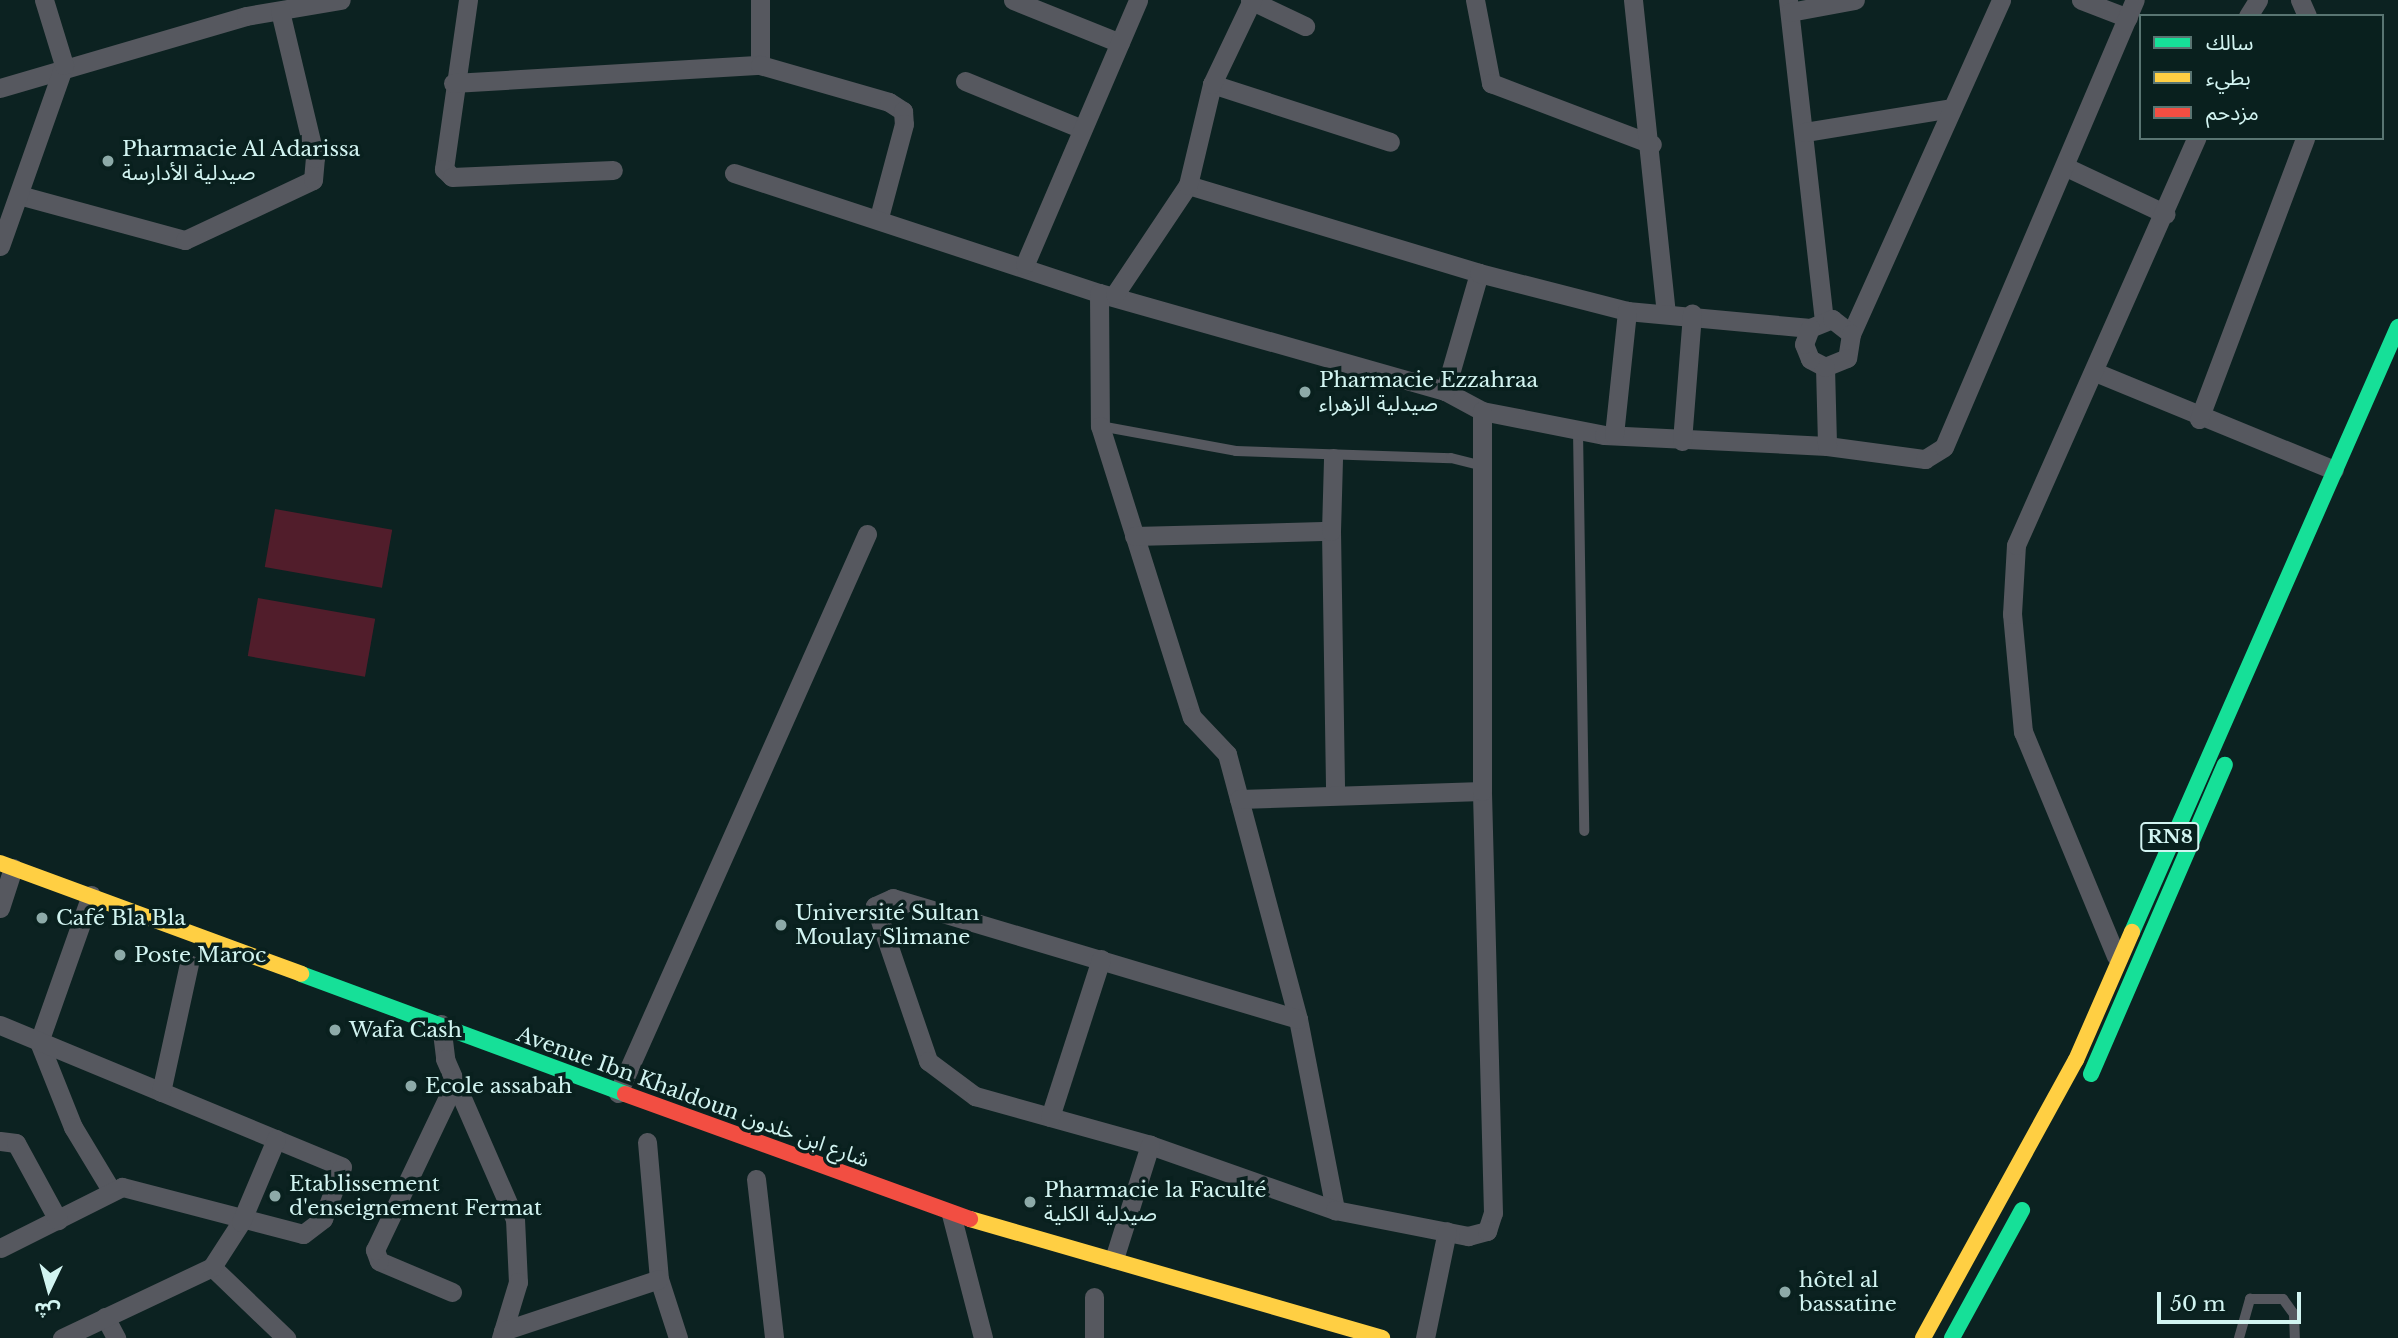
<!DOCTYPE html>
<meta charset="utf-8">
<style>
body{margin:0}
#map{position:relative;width:2398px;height:1338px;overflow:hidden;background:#0c2221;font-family:"Libre Baskerville","Noto Sans Arabic",serif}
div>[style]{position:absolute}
.green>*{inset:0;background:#511d2b;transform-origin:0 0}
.lane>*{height:10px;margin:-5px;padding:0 5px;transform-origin:5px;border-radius:5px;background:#56585f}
.street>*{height:19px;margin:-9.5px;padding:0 9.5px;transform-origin:9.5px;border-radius:9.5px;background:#56585f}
.fast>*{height:16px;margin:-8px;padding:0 8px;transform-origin:8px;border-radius:8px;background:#16e098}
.slow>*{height:16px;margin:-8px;padding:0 8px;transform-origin:8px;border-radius:8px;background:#ffcf43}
.jam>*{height:16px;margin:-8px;padding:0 8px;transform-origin:8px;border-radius:8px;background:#f24e42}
.dots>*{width:19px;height:19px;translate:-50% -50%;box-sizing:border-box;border:4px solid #09201e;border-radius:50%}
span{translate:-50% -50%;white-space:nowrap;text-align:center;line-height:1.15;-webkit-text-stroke:7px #09201e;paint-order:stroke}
.shield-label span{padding:2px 5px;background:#09201e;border:2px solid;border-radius:5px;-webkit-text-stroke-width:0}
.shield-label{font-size:19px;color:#d2f4f1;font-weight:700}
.poi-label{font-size:21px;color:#d2f4f1}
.left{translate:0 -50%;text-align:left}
.street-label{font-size:21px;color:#d2f4f1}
.legend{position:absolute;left:2139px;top:14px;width:245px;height:126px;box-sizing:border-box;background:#09201e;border:2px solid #597572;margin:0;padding:9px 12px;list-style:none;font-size:21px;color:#d2f4f1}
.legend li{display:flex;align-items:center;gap:14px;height:35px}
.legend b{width:35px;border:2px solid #597572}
.north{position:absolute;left:14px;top:1254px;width:70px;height:70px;-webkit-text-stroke:5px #09201e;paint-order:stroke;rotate:185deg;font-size:19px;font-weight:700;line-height:28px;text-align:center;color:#d2f4f1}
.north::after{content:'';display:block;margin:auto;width:24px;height:32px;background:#d2f4f1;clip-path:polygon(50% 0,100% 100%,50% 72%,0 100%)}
.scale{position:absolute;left:2157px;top:1292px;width:144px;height:32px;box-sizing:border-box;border:4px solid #d2f4f1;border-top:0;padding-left:9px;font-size:21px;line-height:24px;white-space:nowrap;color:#d2f4f1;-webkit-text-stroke:5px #09201e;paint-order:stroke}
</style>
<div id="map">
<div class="green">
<div style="left:275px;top:509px;width:119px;height:59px;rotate:10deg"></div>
<div style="left:258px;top:598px;width:119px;height:59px;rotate:10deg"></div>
</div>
<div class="lane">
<div style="left:1100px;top:426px;width:138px;rotate:10.4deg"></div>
<div style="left:1236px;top:451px;width:215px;rotate:1.9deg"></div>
<div style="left:1451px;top:458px;width:33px;rotate:14deg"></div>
<div style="left:1578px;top:431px;width:400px;rotate:89.1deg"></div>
<div style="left:2239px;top:1338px;width:41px;rotate:-74.2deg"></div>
<div style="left:2250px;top:1299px;width:33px"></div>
<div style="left:2283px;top:1299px;width:19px;rotate:54deg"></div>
<div style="left:2294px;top:1314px;width:24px;rotate:88deg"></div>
</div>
<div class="street">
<div style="left:468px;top:0;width:171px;rotate:98.1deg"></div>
<div style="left:444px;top:169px;width:11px;rotate:45deg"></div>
<div style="left:452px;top:177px;width:161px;rotate:-2.5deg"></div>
<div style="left:1013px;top:0;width:115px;rotate:21.9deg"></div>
<div style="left:1250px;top:0;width:61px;rotate:25.3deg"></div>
<div style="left:1475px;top:0;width:85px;rotate:79.1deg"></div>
<div style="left:1491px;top:83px;width:172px;rotate:20.8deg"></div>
<div style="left:1633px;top:0;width:314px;rotate:84deg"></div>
<div style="left:1788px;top:0;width:322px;rotate:83.6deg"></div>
<div style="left:2081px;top:0;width:50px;rotate:21deg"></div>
<div style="left:2300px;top:0;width:17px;rotate:66deg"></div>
<div style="left:1790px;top:12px;width:66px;rotate:-10.5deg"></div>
<div style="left:2248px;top:16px;width:19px;rotate:-58deg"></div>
<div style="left:760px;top:65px;width:65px;rotate:-90deg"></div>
<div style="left:965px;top:81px;width:126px;rotate:22.3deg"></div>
<div style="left:453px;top:83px;width:308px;rotate:-3.4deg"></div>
<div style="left:760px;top:65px;width:134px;rotate:16deg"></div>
<div style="left:889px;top:102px;width:17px;rotate:33deg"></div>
<div style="left:903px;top:111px;width:13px;rotate:86deg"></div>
<div style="left:904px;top:124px;width:96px;rotate:105deg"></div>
<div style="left:1212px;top:84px;width:187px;rotate:18deg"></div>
<div style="left:0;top:88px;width:256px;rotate:-16.3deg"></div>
<div style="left:246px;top:16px;width:96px;rotate:-9.6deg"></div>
<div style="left:1805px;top:132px;width:148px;rotate:-9.3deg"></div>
<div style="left:2066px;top:167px;width:110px;rotate:25.2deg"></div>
<div style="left:734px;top:173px;width:384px;rotate:18.2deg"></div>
<div style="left:1099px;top:293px;width:360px;rotate:15.8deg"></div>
<div style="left:1445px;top:391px;width:42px;rotate:28.4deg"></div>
<div style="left:1482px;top:411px;width:124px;rotate:11.1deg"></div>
<div style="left:1604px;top:435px;width:223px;rotate:2.8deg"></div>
<div style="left:1827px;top:446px;width:99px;rotate:7.6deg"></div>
<div style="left:1925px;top:459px;width:22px;rotate:-32deg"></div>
<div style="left:1944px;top:447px;width:486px;rotate:-66.9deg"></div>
<div style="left:1188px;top:185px;width:304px;rotate:16.8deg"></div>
<div style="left:19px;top:195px;width:172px;rotate:15.2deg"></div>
<div style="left:185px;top:240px;width:141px;rotate:-25.1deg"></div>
<div style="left:313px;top:180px;width:22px;rotate:-85deg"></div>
<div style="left:315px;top:158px;width:151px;rotate:-103.4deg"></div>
<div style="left:0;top:246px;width:192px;rotate:-70.5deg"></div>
<div style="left:64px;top:65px;width:68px;rotate:-107.1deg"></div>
<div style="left:1025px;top:264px;width:287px;rotate:-66.8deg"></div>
<div style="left:1099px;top:293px;width:133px;rotate:89.6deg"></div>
<div style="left:1100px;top:426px;width:305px;rotate:72.5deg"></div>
<div style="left:1192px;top:717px;width:51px;rotate:46.6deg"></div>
<div style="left:1227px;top:754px;width:274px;rotate:75deg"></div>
<div style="left:1298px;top:1019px;width:195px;rotate:79deg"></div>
<div style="left:1115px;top:294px;width:131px;rotate:-56.2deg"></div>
<div style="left:1188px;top:185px;width:104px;rotate:-76.6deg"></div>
<div style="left:1212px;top:84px;width:93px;rotate:-64.5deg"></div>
<div style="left:1851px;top:334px;width:366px;rotate:-65.8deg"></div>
<div style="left:1825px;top:367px;width:79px;rotate:88.5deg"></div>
<div style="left:2095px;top:372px;width:258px;rotate:22.3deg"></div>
<div style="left:1445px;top:391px;width:123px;rotate:-73.9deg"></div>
<div style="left:1479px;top:273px;width:153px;rotate:14.4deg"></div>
<div style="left:1627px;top:311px;width:184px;rotate:5.3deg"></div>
<div style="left:1810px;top:328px;width:24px;rotate:-22deg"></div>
<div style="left:1832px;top:319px;width:24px;rotate:38deg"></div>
<div style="left:1851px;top:334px;width:24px;rotate:99deg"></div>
<div style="left:1847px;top:358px;width:24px;rotate:158deg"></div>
<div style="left:1825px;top:367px;width:17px;rotate:-152deg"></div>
<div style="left:1810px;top:359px;width:16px;rotate:-112deg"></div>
<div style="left:1804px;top:344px;width:17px;rotate:-69deg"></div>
<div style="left:2199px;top:419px;width:300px;rotate:-69.3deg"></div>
<div style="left:1614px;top:435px;width:125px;rotate:-84deg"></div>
<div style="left:1682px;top:441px;width:128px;rotate:-85.5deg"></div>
<div style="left:1331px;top:531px;width:262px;rotate:89.1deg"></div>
<div style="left:1134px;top:536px;width:197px;rotate:-1.5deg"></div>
<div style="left:1331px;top:531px;width:73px;rotate:-88.4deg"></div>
<div style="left:1239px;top:799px;width:243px;rotate:-1.9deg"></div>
<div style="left:91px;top:895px;width:156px;rotate:109.5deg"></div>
<div style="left:39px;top:1042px;width:92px;rotate:68.2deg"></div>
<div style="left:73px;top:1127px;width:74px;rotate:58.9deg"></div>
<div style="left:0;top:908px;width:42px;rotate:-72deg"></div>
<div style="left:2116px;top:956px;width:243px;rotate:-112.5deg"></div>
<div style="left:2023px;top:732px;width:119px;rotate:-95.3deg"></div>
<div style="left:2012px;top:614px;width:69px;rotate:-86.7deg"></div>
<div style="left:2016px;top:545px;width:445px;rotate:-66.1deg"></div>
<div style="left:1298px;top:1019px;width:423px;rotate:-163.4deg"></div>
<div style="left:893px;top:898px;width:20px;rotate:156deg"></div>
<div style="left:875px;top:906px;width:164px;rotate:71.1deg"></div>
<div style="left:928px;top:1061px;width:59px;rotate:36.7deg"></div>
<div style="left:975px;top:1096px;width:182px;rotate:15.6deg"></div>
<div style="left:1150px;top:1145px;width:196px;rotate:19.4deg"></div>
<div style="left:1335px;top:1210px;width:136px;rotate:11.1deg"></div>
<div style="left:1468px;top:1236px;width:20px;rotate:-15deg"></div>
<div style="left:1487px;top:1231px;width:19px;rotate:-72deg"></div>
<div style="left:1493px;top:1213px;width:422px;rotate:-91.5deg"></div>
<div style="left:1482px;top:791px;width:380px;rotate:-90deg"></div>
<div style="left:441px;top:1024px;width:35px;rotate:83deg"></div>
<div style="left:445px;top:1059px;width:175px;rotate:66.4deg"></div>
<div style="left:515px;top:1219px;width:63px;rotate:87.3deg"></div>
<div style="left:518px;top:1282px;width:59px;rotate:106.9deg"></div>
<div style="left:0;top:1025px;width:370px;rotate:22.5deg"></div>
<div style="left:342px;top:1167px;width:55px;rotate:110.1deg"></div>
<div style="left:323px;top:1219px;width:25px;rotate:143deg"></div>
<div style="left:303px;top:1234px;width:187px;rotate:-165.4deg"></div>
<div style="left:122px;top:1187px;width:136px;rotate:153.4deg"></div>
<div style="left:161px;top:1092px;width:131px;rotate:-77.7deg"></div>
<div style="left:618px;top:1093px;width:612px;rotate:-65.99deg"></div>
<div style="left:1050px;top:1117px;width:166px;rotate:-72.1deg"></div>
<div style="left:0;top:1141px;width:16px;rotate:7deg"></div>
<div style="left:16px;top:1143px;width:88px;rotate:61.4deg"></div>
<div style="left:647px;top:1142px;width:138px;rotate:85deg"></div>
<div style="left:659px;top:1279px;width:62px;rotate:72.1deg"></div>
<div style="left:756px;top:1179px;width:160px;rotate:83.5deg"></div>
<div style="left:951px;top:1214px;width:128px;rotate:75.5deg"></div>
<div style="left:1114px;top:1259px;width:120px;rotate:-72.5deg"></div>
<div style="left:212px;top:1267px;width:103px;rotate:43.8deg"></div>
<div style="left:452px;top:1292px;width:79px;rotate:-157deg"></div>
<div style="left:379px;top:1261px;width:12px;rotate:-110deg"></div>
<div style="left:375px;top:1250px;width:186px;rotate:-64.5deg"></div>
<div style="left:105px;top:1317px;width:24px;rotate:62deg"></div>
<div style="left:503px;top:1331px;width:164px;rotate:-18.4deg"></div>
<div style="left:62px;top:1338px;width:166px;rotate:-25.3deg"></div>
<div style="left:212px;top:1267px;width:54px;rotate:-57.2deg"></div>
<div style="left:241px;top:1222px;width:90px;rotate:-67.1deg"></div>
<div style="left:1094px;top:1338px;width:41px;rotate:-90deg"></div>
<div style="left:1425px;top:1338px;width:109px;rotate:-78.4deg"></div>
</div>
<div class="fast">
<div style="left:2132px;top:932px;width:661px;rotate:-66.27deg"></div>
<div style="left:301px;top:974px;width:346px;rotate:20.3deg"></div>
<div style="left:2091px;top:1074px;width:337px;rotate:-66.6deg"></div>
<div style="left:1952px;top:1338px;width:146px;rotate:-61.3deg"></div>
</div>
<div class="slow">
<div style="left:0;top:863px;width:321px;rotate:20.2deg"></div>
<div style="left:970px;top:1219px;width:429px;rotate:16.1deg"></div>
<div style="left:1923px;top:1338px;width:317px;rotate:-61.2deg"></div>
<div style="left:2076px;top:1060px;width:140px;rotate:-66.4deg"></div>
</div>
<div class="jam">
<div style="left:625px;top:1094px;width:367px;rotate:19.9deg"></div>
</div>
<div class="dots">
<div style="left:108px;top:161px;background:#8daaa8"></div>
<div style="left:1305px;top:392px;background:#8daaa8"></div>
<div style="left:42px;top:918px;background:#8daaa8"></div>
<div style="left:781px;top:925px;background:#8daaa8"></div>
<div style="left:120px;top:955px;background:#8daaa8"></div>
<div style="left:335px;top:1030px;background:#8daaa8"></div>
<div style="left:411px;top:1086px;background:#8daaa8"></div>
<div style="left:275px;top:1196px;background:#8daaa8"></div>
<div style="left:1030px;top:1202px;background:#8daaa8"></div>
<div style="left:1785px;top:1292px;background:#8daaa8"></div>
</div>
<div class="shield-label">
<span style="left:2170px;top:837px">RN8</span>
</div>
<div class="poi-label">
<span class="left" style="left:122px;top:161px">Pharmacie Al Adarissa<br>صيدلية الأدارسة</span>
<span class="left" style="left:1319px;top:392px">Pharmacie Ezzahraa<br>صيدلية الزهراء</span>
<span class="left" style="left:795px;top:925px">Université Sultan<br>Moulay Slimane</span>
<span class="left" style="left:56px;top:918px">Café Bla Bla</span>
<span class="left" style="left:134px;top:955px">Poste Maroc</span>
<span class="left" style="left:349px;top:1030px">Wafa Cash</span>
<span class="left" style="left:425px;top:1086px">Ecole assabah</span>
<span class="left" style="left:289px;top:1196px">Etablissement<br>d'enseignement Fermat</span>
<span class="left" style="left:1044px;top:1202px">Pharmacie la Faculté<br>صيدلية الكلية</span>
<span class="left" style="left:1799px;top:1292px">hôtel al<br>bassatine</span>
</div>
<div class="street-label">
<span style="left:693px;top:1097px;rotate:20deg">Avenue Ibn Khaldoun شارع ابن خلدون</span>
</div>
<ul class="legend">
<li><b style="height:9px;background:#16e098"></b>سالك</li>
<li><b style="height:9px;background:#ffcf43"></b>بطيء</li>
<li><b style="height:9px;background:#f24e42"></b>مزدحم</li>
</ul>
<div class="north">ش</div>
<div class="scale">50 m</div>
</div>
